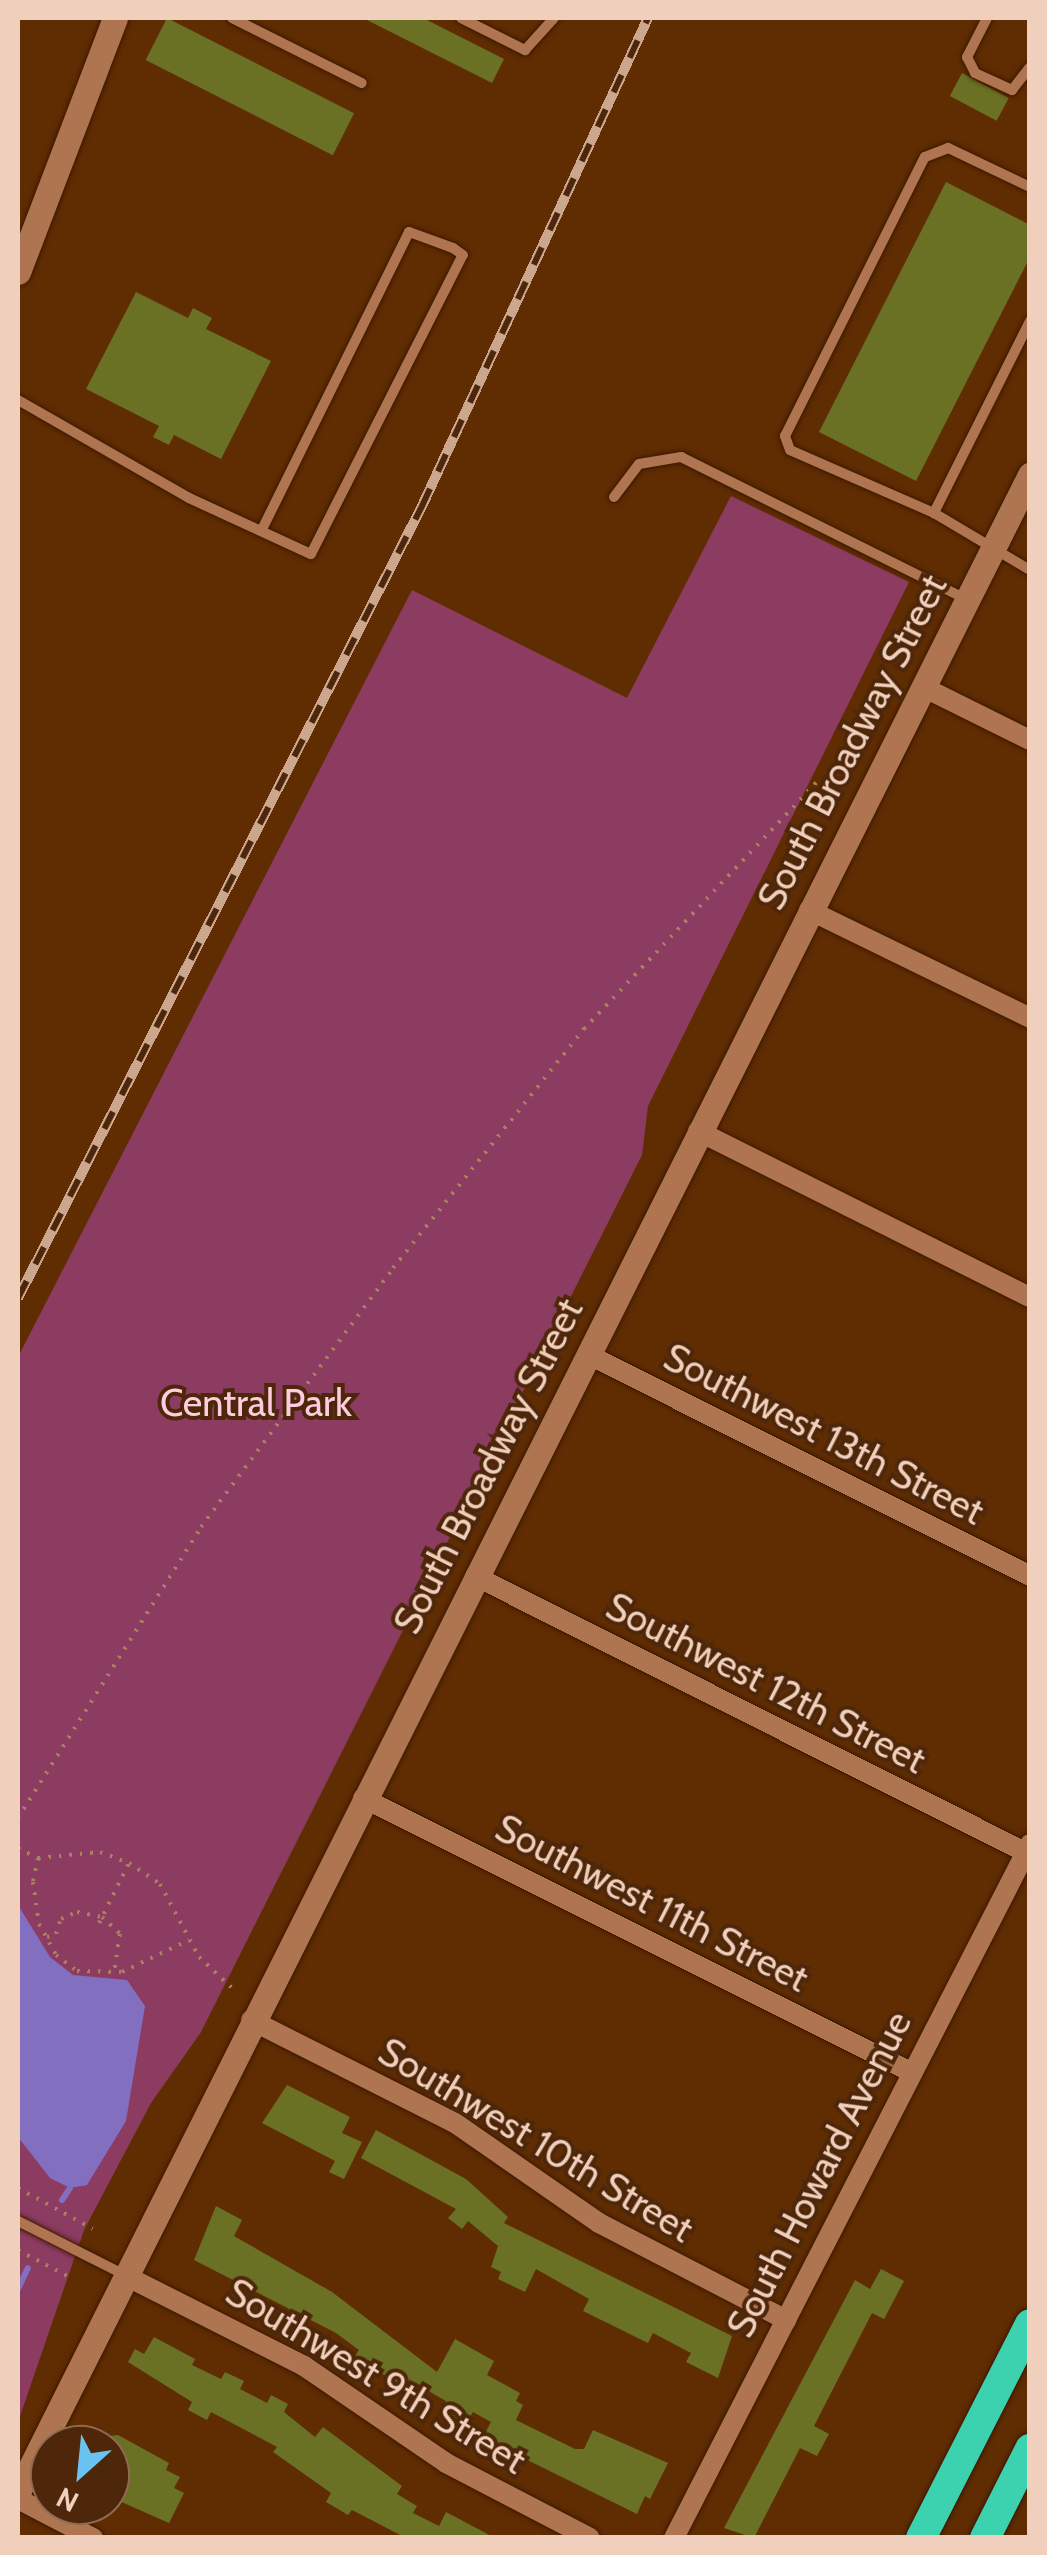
<!DOCTYPE html>
<style>
body{margin:0}
#map{position:relative;width:1047px;height:2555px;overflow:hidden;background:#602d03;font-family:Cabin,sans-serif}
div>[style]{position:absolute}
.green>*{inset:0;background:#8c3b61}
.water>*{inset:0;background:#826fc0}
.stream>*{height:6px;margin:-3px;padding:0 3px;transform-origin:3px;border-radius:3px;background:#826fc0}
.building>*{inset:0;background:#6a7024;transform-origin:0 0}
.path>*{height:4px;margin-top:-2px;transform-origin:0;background:repeating-linear-gradient(90deg,#a98062 0 2.5px,transparent 0 10.5px)}
.roads{filter:drop-shadow(0 0 2px #3d1800) drop-shadow(0 0 2px #3d1800)}
.lane>*{height:10px;margin:-5px;padding:0 5px;transform-origin:5px;border-radius:5px;background:#af7551}
.street>*{height:20px;margin:-10px;padding:0 10px;transform-origin:10px;border-radius:10px;background:#af7551}
.secondary>*{height:25px;margin:-12.5px;padding:0 12.5px;transform-origin:12.5px;border-radius:12.5px;background:#af7551}
.highway>*{height:30px;margin:-15px;padding:0 15px;transform-origin:15px;border-radius:15px;background:#3cd2af}
.rail>*{height:10px;margin-top:-5px;transform-origin:0;background:repeating-linear-gradient(90deg,#4e270a 0 19px,#cca78e 0 38px);box-sizing:border-box;border-block:2px solid #cca78e}
span{translate:-50% -50%;white-space:nowrap;text-align:center;line-height:1.15;-webkit-text-stroke:8px #4e270a;paint-order:stroke}
.street-label{font-size:38px;color:#f0d0bd}
.park-label{font-size:38px;color:#fecce0}
.frame{position:absolute;inset:0;border:20px solid #f0d0bd;pointer-events:none}
.north{position:absolute;left:30px;top:2425px;width:100px;height:100px;box-sizing:border-box;background:#4e270a;border:2px solid #8f6b52;border-radius:50%;rotate:207deg;font-size:28px;font-weight:700;line-height:40px;text-align:center;color:#f0d0bd}
.north::after{content:'';display:block;margin:auto;width:35px;height:45px;background:#6ac3f1;clip-path:polygon(50% 0,100% 100%,50% 72%,0 100%)}
</style>
<div id="map">
<div class="green">
<div style="clip-path:polygon(731px 496px,909px 582px,648px 1106px,642px 1155px,201px 2032px,151px 2103px,84px 2230px,18px 2422px,18px 1357px,412px 590px,627px 698px)"></div>
</div>
<div class="water">
<div style="clip-path:polygon(18px 1905px,50px 1957px,73px 1975px,127px 1980px,145px 2006px,126px 2121px,87px 2185px,70px 2188px,50px 2178px,18px 2137px)"></div>
</div>
<div class="stream">
<div style="left:62px;top:2200px;width:14px;rotate:-56deg"></div>
<div style="left:18px;top:2289px;width:23px;rotate:-65deg"></div>
</div>
<div class="building">
<div style="left:167px;top:18px;width:210px;height:47px;rotate:27deg"></div>
<div style="clip-path:polygon(363px 18px,423px 18px,504px 59px,492px 83px)"></div>
<div style="left:962px;top:73px;width:53px;height:26px;rotate:28deg"></div>
<div style="clip-path:polygon(946px 182px,1030px 225px,1030px 257px,916px 481px,819px 432px)"></div>
<div style="clip-path:polygon(136px 292px,188px 318px,193px 308px,212px 318px,206px 329px,271px 361px,221px 459px,174px 435px,169px 445px,153px 437px,159px 426px,86px 389px)"></div>
<div style="clip-path:polygon(287px 2085px,350px 2117px,342px 2133px,362px 2142px,344px 2179px,329px 2172px,335px 2161px,262px 2123px)"></div>
<div style="clip-path:polygon(376px 2130px,466px 2179px,508px 2217px,504px 2223px,732px 2336px,718px 2378px,686px 2362px,691px 2353px,653px 2333px,648px 2343px,583px 2311px,589px 2299px,536px 2269px,525px 2292px,498px 2279px,501px 2272px,491px 2267px,498px 2246px,468px 2221px,462px 2229px,448px 2218px,456px 2209px,361px 2158px)"></div>
<div style="clip-path:polygon(216px 2206px,242px 2220px,234px 2236px,332px 2292px,437px 2372px,455px 2339px,494px 2361px,487px 2375px,520px 2393px,516px 2401px,523px 2405px,516px 2420px,575px 2449px,584px 2449px,593px 2430px,668px 2463px,650px 2499px,645px 2496px,637px 2514px,501px 2447px,483px 2437px,491px 2422px,473px 2412px,466px 2424px,441px 2410px,446px 2401px,418px 2385px,413px 2391px,354px 2358px,359px 2350px,336px 2333px,194px 2260px)"></div>
<div style="clip-path:polygon(881px 2269px,904px 2281px,884px 2319px,872px 2313px,814px 2426px,829px 2434px,817px 2456px,800px 2448px,754px 2538px,724px 2528px,855px 2280px,870px 2289px)"></div>
<div style="clip-path:polygon(154px 2337px,195px 2359px,192px 2365px,221px 2379px,225px 2372px,244px 2381px,240px 2389px,267px 2403px,271px 2395px,288px 2404px,284px 2412px,315px 2437px,323px 2427px,402px 2486px,397px 2494px,417px 2506px,413px 2513px,439px 2526px,446px 2512px,495px 2538px,406px 2538px,352px 2510px,348px 2515px,326px 2502px,331px 2493px,273px 2452px,277px 2447px,211px 2412px,207px 2420px,188px 2410px,192px 2402px,128px 2362px,135px 2349px,144px 2354px)"></div>
<div style="clip-path:polygon(118px 2435px,169px 2463px,166px 2470px,180px 2477px,174px 2488px,184px 2493px,169px 2523px,110px 2497px,110px 2436px)"></div>
</div>
<div class="path">
<div style="left:18px;top:1818px;width:344px;rotate:-57.8deg"></div>
<div style="left:201px;top:1527px;width:322px;rotate:-53.4deg"></div>
<div style="left:393px;top:1268px;width:306px;rotate:-51.4deg"></div>
<div style="left:584px;top:1029px;width:341px;rotate:-46.7deg"></div>
<div style="left:18px;top:1848px;width:22px;rotate:27deg"></div>
<div style="left:38px;top:1858px;width:62px;rotate:-5.5deg"></div>
<div style="left:100px;top:1852px;width:31px;rotate:21deg"></div>
<div style="left:129px;top:1863px;width:37px;rotate:34deg"></div>
<div style="left:160px;top:1884px;width:83px;rotate:61.9deg"></div>
<div style="left:199px;top:1957px;width:45px;rotate:43.2deg"></div>
<div style="left:38px;top:1858px;width:25px;rotate:102deg"></div>
<div style="left:33px;top:1882px;width:42px;rotate:81.9deg"></div>
<div style="left:39px;top:1924px;width:35px;rotate:61deg"></div>
<div style="left:56px;top:1955px;width:26px;rotate:37deg"></div>
<div style="left:77px;top:1971px;width:45px;rotate:1.3deg"></div>
<div style="left:122px;top:1972px;width:74px;rotate:-25.5deg"></div>
<div style="left:99px;top:1923px;width:67px;rotate:-63.4deg"></div>
<div style="left:47px;top:1937px;width:9px;rotate:-18deg"></div>
<div style="left:56px;top:1934px;width:16px;rotate:-72deg"></div>
<div style="left:61px;top:1919px;width:17px;rotate:-24deg"></div>
<div style="left:77px;top:1912px;width:25px;rotate:11deg"></div>
<div style="left:102px;top:1917px;width:25px;rotate:43deg"></div>
<div style="left:120px;top:1934px;width:39px;rotate:99deg"></div>
<div style="left:18px;top:2188px;width:85px;rotate:28.7deg"></div>
<div style="left:18px;top:2250px;width:60px;rotate:27.8deg"></div>
</div>
<div class="roads">
<div class="lane">
<div style="left:232px;top:18px;width:145px;rotate:26.6deg"></div>
<div style="left:461px;top:18px;width:72px;rotate:26.6deg"></div>
<div style="left:525px;top:50px;width:43px;rotate:-47.8deg"></div>
<div style="left:987px;top:18px;width:44px;rotate:117.1deg"></div>
<div style="left:967px;top:57px;width:18px;rotate:63deg"></div>
<div style="left:975px;top:73px;width:41px;rotate:24.7deg"></div>
<div style="left:1012px;top:90px;width:29px;rotate:-52deg"></div>
<div style="left:1030px;top:321px;width:215px;rotate:116.6deg"></div>
<div style="left:934px;top:513px;width:112px;rotate:30.7deg"></div>
<div style="left:18px;top:400px;width:197px;rotate:29.8deg"></div>
<div style="left:189px;top:498px;width:134px;rotate:24.7deg"></div>
<div style="left:311px;top:554px;width:335px;rotate:-63.1deg"></div>
<div style="left:463px;top:255px;width:12px;rotate:-145deg"></div>
<div style="left:453px;top:248px;width:47px;rotate:-160deg"></div>
<div style="left:409px;top:232px;width:332px;rotate:116.3deg"></div>
<div style="left:614px;top:497px;width:41px;rotate:-52.9deg"></div>
<div style="left:639px;top:464px;width:43px;rotate:-9.5deg"></div>
<div style="left:681px;top:457px;width:318px;rotate:26.5deg"></div>
<div style="left:934px;top:513px;width:157px;rotate:-156.4deg"></div>
<div style="left:790px;top:450px;width:15px;rotate:-110deg"></div>
<div style="left:785px;top:436px;width:312px;rotate:-63.4deg"></div>
<div style="left:925px;top:157px;width:25px;rotate:-21deg"></div>
<div style="left:948px;top:148px;width:91px;rotate:25.4deg"></div>
<div style="left:18px;top:2221px;width:120px;rotate:26.8deg"></div>
</div>
<div class="street">
<div style="left:923px;top:687px;width:119px;rotate:26.4deg"></div>
<div style="left:809px;top:910px;width:246px;rotate:26deg"></div>
<div style="left:698px;top:1131px;width:371px;rotate:26.6deg"></div>
<div style="left:587px;top:1354px;width:496px;rotate:26.6deg"></div>
<div style="left:475px;top:1576px;width:615px;rotate:26.65deg"></div>
<div style="left:363px;top:1798px;width:610px;rotate:26.57deg"></div>
<div style="left:251px;top:2020px;width:229px;rotate:26.8deg"></div>
<div style="left:455px;top:2123px;width:175px;rotate:34.8deg"></div>
<div style="left:599px;top:2223px;width:211px;rotate:27.4deg"></div>
<div style="left:126px;top:2276px;width:199px;rotate:26.8deg"></div>
<div style="left:304px;top:2366px;width:172px;rotate:34.3deg"></div>
<div style="left:446px;top:2463px;width:162px;rotate:27.5deg"></div>
<div style="left:18px;top:2499px;width:85px;rotate:27.5deg"></div>
<div style="left:674px;top:2538px;width:780px;rotate:-62.84deg"></div>
</div>
<div class="secondary">
<div style="left:18px;top:272px;width:272px;rotate:-69.1deg"></div>
<div style="left:18px;top:2492px;width:2257px;rotate:-63.36deg"></div>
</div>
<div class="highway">
<div style="left:921px;top:2538px;width:240px;rotate:-63deg"></div>
<div style="left:985px;top:2538px;width:100px;rotate:-63.2deg"></div>
</div>
</div>
<div class="rail">
<div style="left:18px;top:1298px;width:889px;rotate:-62.97deg"></div>
<div style="left:422px;top:506px;width:538px;rotate:-65.15deg"></div>
</div>
<div class="street-label">
<span style="left:852px;top:742px;rotate:-63deg">South Broadway Street</span>
<span style="left:824px;top:1434px;rotate:27deg">Southwest 13th Street</span>
<span style="left:488px;top:1466px;rotate:-63deg">South Broadway Street</span>
<span style="left:766px;top:1683px;rotate:27deg">Southwest 12th Street</span>
<span style="left:652px;top:1903px;rotate:27deg">Southwest 11th Street</span>
<span style="left:536px;top:2140px;rotate:31deg">Southwest 10th Street</span>
<span style="left:819px;top:2174px;rotate:-63deg">South Howard Avenue</span>
<span style="left:376px;top:2376px;rotate:31deg">Southwest 9th Street</span>
</div>
<div class="park-label">
<span style="left:256px;top:1403px">Central Park</span>
</div>
<div class="frame"></div>
<div class="north">N</div>
</div>
